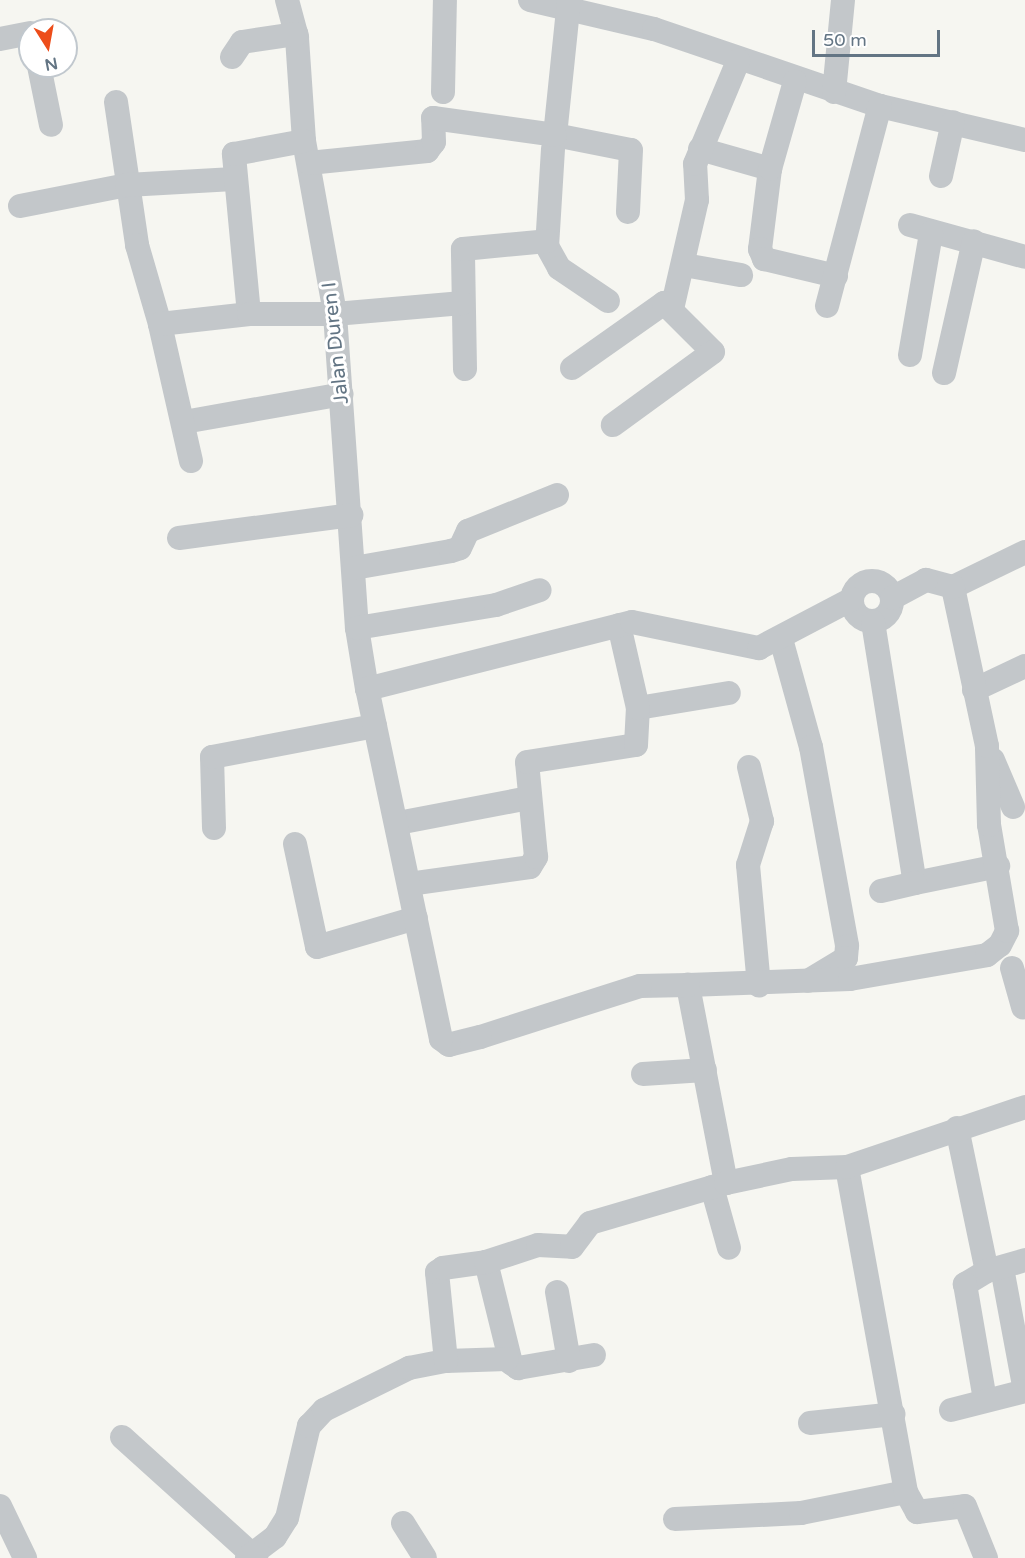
<!DOCTYPE html>
<style>
body{margin:0}
#map{position:relative;width:1025px;height:1558px;overflow:hidden;background:#f6f6f1;font-family:"Varela Round",sans-serif}
div>[style]{position:absolute}
.minor>*{height:24px;margin:-12px;padding:0 12px;transform-origin:12px;border-radius:12px;background:#c3c7ca}
.minor>.ring{margin:-12px;padding:0;box-sizing:content-box;background:none;border:24px solid #c3c7ca;border-radius:50%}
span{translate:-50% -50%;white-space:nowrap;text-align:center;line-height:1.15;-webkit-text-stroke:6px #fff;paint-order:stroke}
.street-label{font-size:20px;color:#637584}
.north{position:absolute;left:18px;top:18px;width:60px;height:60px;box-sizing:border-box;background:#fff;border:2px solid #c1c8ce;border-radius:50%;rotate:169deg;font-size:16px;font-weight:700;line-height:24px;text-align:center;color:#637584}
.north::after{content:'';display:block;margin:auto;width:21px;height:27px;background:#ed4d1a;clip-path:polygon(50% 0,100% 100%,50% 72%,0 100%)}
.scale{position:absolute;left:812px;top:30px;width:128px;height:27px;box-sizing:border-box;border:3px solid #637584;border-top:0;padding-left:8px;font-size:18px;line-height:21px;white-space:nowrap;color:#637584;-webkit-text-stroke:4px #fff;paint-order:stroke}
</style>
<div id="map">
<div class="minor">
<div style="left:287px;top:0;width:39px;rotate:75deg"></div>
<div style="left:297px;top:38px;width:103px;rotate:86.1deg"></div>
<div style="left:304px;top:141px;width:176px;rotate:79.8deg"></div>
<div style="left:335px;top:314px;width:315px;rotate:86deg"></div>
<div style="left:357px;top:628px;width:62px;rotate:80.7deg"></div>
<div style="left:530px;top:0;width:127px;rotate:13.2deg"></div>
<div style="left:654px;top:29px;width:239px;rotate:18.8deg"></div>
<div style="left:880px;top:106px;width:149px;rotate:13.2deg"></div>
<div style="left:569px;top:0;width:136px;rotate:95.9deg"></div>
<div style="left:555px;top:135px;width:77px;rotate:11.2deg"></div>
<div style="left:631px;top:150px;width:62px;rotate:92.8deg"></div>
<div style="left:0;top:39px;width:31px;rotate:-11deg"></div>
<div style="left:232px;top:57px;width:18px;rotate:-56deg"></div>
<div style="left:242px;top:42px;width:55px;rotate:-8.4deg"></div>
<div style="left:39px;top:66px;width:60px;rotate:78.5deg"></div>
<div style="left:443px;top:92px;width:92px;rotate:-88.8deg"></div>
<div style="left:834px;top:92px;width:92px;rotate:-84.4deg"></div>
<div style="left:116px;top:102px;width:145px;rotate:81.6deg"></div>
<div style="left:137px;top:245px;width:82px;rotate:73.8deg"></div>
<div style="left:553px;top:149px;width:97px;rotate:93.5deg"></div>
<div style="left:547px;top:246px;width:25px;rotate:61deg"></div>
<div style="left:559px;top:268px;width:59px;rotate:34deg"></div>
<div style="left:700px;top:149px;width:73px;rotate:15.9deg"></div>
<div style="left:770px;top:169px;width:81px;rotate:97.1deg"></div>
<div style="left:760px;top:249px;width:11px;rotate:68deg"></div>
<div style="left:764px;top:259px;width:74px;rotate:13.3deg"></div>
<div style="left:309px;top:163px;width:119px;rotate:-5.8deg"></div>
<div style="left:427px;top:151px;width:11px;rotate:-52deg"></div>
<div style="left:434px;top:142px;width:24px;rotate:-92deg"></div>
<div style="left:433px;top:118px;width:123px;rotate:7.9deg"></div>
<div style="left:770px;top:169px;width:91px;rotate:-74.1deg"></div>
<div style="left:941px;top:176px;width:55px;rotate:-77.5deg"></div>
<div style="left:20px;top:206px;width:109px;rotate:-11.1deg"></div>
<div style="left:127px;top:185px;width:107px;rotate:-3.2deg"></div>
<div style="left:910px;top:225px;width:119px;rotate:15.5deg"></div>
<div style="left:684px;top:265px;width:58px;rotate:10deg"></div>
<div style="left:827px;top:306px;width:207px;rotate:-75.2deg"></div>
<div style="left:672px;top:309px;width:112px;rotate:-77.1deg"></div>
<div style="left:697px;top:200px;width:36px;rotate:-93deg"></div>
<div style="left:695px;top:164px;width:112px;rotate:-67.3deg"></div>
<div style="left:249px;top:314px;width:161px;rotate:-95.4deg"></div>
<div style="left:234px;top:154px;width:71px;rotate:-10.5deg"></div>
<div style="left:910px;top:355px;width:124px;rotate:-80.2deg"></div>
<div style="left:572px;top:368px;width:113px;rotate:-35.2deg"></div>
<div style="left:664px;top:303px;width:69px;rotate:45deg"></div>
<div style="left:713px;top:352px;width:124px;rotate:143.9deg"></div>
<div style="left:465px;top:369px;width:120px;rotate:-91deg"></div>
<div style="left:463px;top:249px;width:84px;rotate:-5.4deg"></div>
<div style="left:944px;top:373px;width:135px;rotate:-77.2deg"></div>
<div style="left:184px;top:422px;width:160px;rotate:-10deg"></div>
<div style="left:191px;top:461px;width:140px;rotate:-102.8deg"></div>
<div style="left:160px;top:324px;width:90px;rotate:-6.4deg"></div>
<div style="left:249px;top:314px;width:86px"></div>
<div style="left:335px;top:314px;width:128px;rotate:-4.9deg"></div>
<div style="left:179px;top:538px;width:174px;rotate:-7.6deg"></div>
<div style="left:354px;top:568px;width:98px;rotate:-9.9deg"></div>
<div style="left:451px;top:551px;width:9px;rotate:-18deg"></div>
<div style="left:460px;top:548px;width:19px;rotate:-65deg"></div>
<div style="left:468px;top:531px;width:96px;rotate:-22deg"></div>
<div class="ring" style="left:852px;top:581px;width:16px;height:16px"></div>
<div style="left:953px;top:587px;width:80px;rotate:-25.9deg"></div>
<div style="left:873px;top:622px;width:264px;rotate:80.9deg"></div>
<div style="left:915px;top:883px;width:85px;rotate:-11.6deg"></div>
<div style="left:357px;top:628px;width:141px;rotate:-9.4deg"></div>
<div style="left:496px;top:605px;width:46px;rotate:-18.8deg"></div>
<div style="left:781px;top:639px;width:112px;rotate:74.5deg"></div>
<div style="left:811px;top:747px;width:202px;rotate:79.7deg"></div>
<div style="left:847px;top:946px;width:12px;rotate:95deg"></div>
<div style="left:846px;top:958px;width:44px;rotate:148.8deg"></div>
<div style="left:974px;top:690px;width:56px;rotate:-25.2deg"></div>
<div style="left:638px;top:708px;width:92px;rotate:-9.4deg"></div>
<div style="left:993px;top:760px;width:51px;rotate:66.9deg"></div>
<div style="left:749px;top:767px;width:56px;rotate:76.5deg"></div>
<div style="left:762px;top:821px;width:46px;rotate:107.7deg"></div>
<div style="left:748px;top:865px;width:121px;rotate:84.8deg"></div>
<div style="left:398px;top:823px;width:133px;rotate:-10.8deg"></div>
<div style="left:214px;top:828px;width:71px;rotate:-91.6deg"></div>
<div style="left:212px;top:757px;width:166px;rotate:-10.8deg"></div>
<div style="left:295px;top:844px;width:105px;rotate:77.9deg"></div>
<div style="left:317px;top:947px;width:103px;rotate:-16.3deg"></div>
<div style="left:409px;top:884px;width:122px;rotate:-8deg"></div>
<div style="left:530px;top:867px;width:12px;rotate:-59deg"></div>
<div style="left:536px;top:857px;width:95px;rotate:-95.4deg"></div>
<div style="left:527px;top:762px;width:110px;rotate:-8.9deg"></div>
<div style="left:636px;top:745px;width:37px;rotate:-87deg"></div>
<div style="left:638px;top:708px;width:85px;rotate:-102.9deg"></div>
<div style="left:881px;top:891px;width:35px;rotate:-13deg"></div>
<div style="left:1012px;top:968px;width:41px;rotate:74.2deg"></div>
<div style="left:688px;top:985px;width:162px;rotate:-2.1deg"></div>
<div style="left:850px;top:979px;width:139px;rotate:-9.9deg"></div>
<div style="left:987px;top:955px;width:16px;rotate:-38deg"></div>
<div style="left:1000px;top:945px;width:16px;rotate:-63deg"></div>
<div style="left:1007px;top:931px;width:108px;rotate:-99.6deg"></div>
<div style="left:989px;top:825px;width:79px;rotate:-91.5deg"></div>
<div style="left:987px;top:746px;width:163px;rotate:-102.1deg"></div>
<div style="left:953px;top:587px;width:28px;rotate:-165deg"></div>
<div style="left:926px;top:580px;width:38px;rotate:152deg"></div>
<div style="left:643px;top:1074px;width:62px;rotate:-3.7deg"></div>
<div style="left:957px;top:1128px;width:146px;rotate:78.2deg"></div>
<div style="left:987px;top:1271px;width:26px;rotate:149deg"></div>
<div style="left:965px;top:1284px;width:118px;rotate:80.2deg"></div>
<div style="left:726px;top:1183px;width:202px;rotate:-100.9deg"></div>
<div style="left:688px;top:985px;width:48px;rotate:178.8deg"></div>
<div style="left:640px;top:986px;width:168px;rotate:162.3deg"></div>
<div style="left:480px;top:1037px;width:32px;rotate:166deg"></div>
<div style="left:449px;top:1045px;width:10px;rotate:-143deg"></div>
<div style="left:441px;top:1039px;width:358px;rotate:-101.9deg"></div>
<div style="left:367px;top:689px;width:273px;rotate:-14.2deg"></div>
<div style="left:632px;top:622px;width:130px;rotate:11.6deg"></div>
<div style="left:759px;top:648px;width:105px;rotate:-27.8deg"></div>
<div style="left:712px;top:1187px;width:63px;rotate:74.4deg"></div>
<div style="left:486px;top:1262px;width:104px;rotate:76.1deg"></div>
<div style="left:511px;top:1363px;width:9px;rotate:36deg"></div>
<div style="left:518px;top:1368px;width:77px;rotate:-9.7deg"></div>
<div style="left:1002px;top:1268px;width:125px;rotate:79.4deg"></div>
<div style="left:987px;top:1271px;width:40px;rotate:-16deg"></div>
<div style="left:557px;top:1292px;width:70px;rotate:80.1deg"></div>
<div style="left:446px;top:1361px;width:61px;rotate:-1.9deg"></div>
<div style="left:951px;top:1410px;width:76px;rotate:-14.4deg"></div>
<div style="left:810px;top:1423px;width:84px;rotate:-6.1deg"></div>
<div style="left:122px;top:1437px;width:181px;rotate:42.1deg"></div>
<div style="left:906px;top:1492px;width:23px;rotate:61deg"></div>
<div style="left:917px;top:1512px;width:48px;rotate:-7.1deg"></div>
<div style="left:965px;top:1506px;width:56px;rotate:68deg"></div>
<div style="left:0;top:1506px;width:58px;rotate:64.3deg"></div>
<div style="left:675px;top:1519px;width:126px;rotate:-2.7deg"></div>
<div style="left:801px;top:1513px;width:107px;rotate:-11.3deg"></div>
<div style="left:906px;top:1492px;width:330px;rotate:-100.3deg"></div>
<div style="left:403px;top:1523px;width:41px;rotate:57.8deg"></div>
<div style="left:247px;top:1558px;width:35px;rotate:-37deg"></div>
<div style="left:275px;top:1537px;width:22px;rotate:-58deg"></div>
<div style="left:287px;top:1518px;width:95px;rotate:-76.6deg"></div>
<div style="left:309px;top:1426px;width:22px;rotate:-47deg"></div>
<div style="left:324px;top:1410px;width:95px;rotate:-26.3deg"></div>
<div style="left:409px;top:1368px;width:38px;rotate:-11deg"></div>
<div style="left:446px;top:1361px;width:89px;rotate:-95.8deg"></div>
<div style="left:437px;top:1272px;width:7px;rotate:-34deg"></div>
<div style="left:443px;top:1268px;width:43px;rotate:-7.9deg"></div>
<div style="left:486px;top:1262px;width:55px;rotate:-18.1deg"></div>
<div style="left:538px;top:1245px;width:34px;rotate:3deg"></div>
<div style="left:572px;top:1247px;width:30px;rotate:-53deg"></div>
<div style="left:590px;top:1223px;width:142px;rotate:-16.4deg"></div>
<div style="left:726px;top:1183px;width:67px;rotate:-12deg"></div>
<div style="left:792px;top:1169px;width:55px;rotate:-2.1deg"></div>
<div style="left:847px;top:1167px;width:188px;rotate:-18.6deg"></div>
</div>
<div class="street-label">
<span style="left:336px;top:343px;rotate:-96deg">Jalan Duren I</span>
</div>
<div class="north">N</div>
<div class="scale">50 m</div>
</div>
